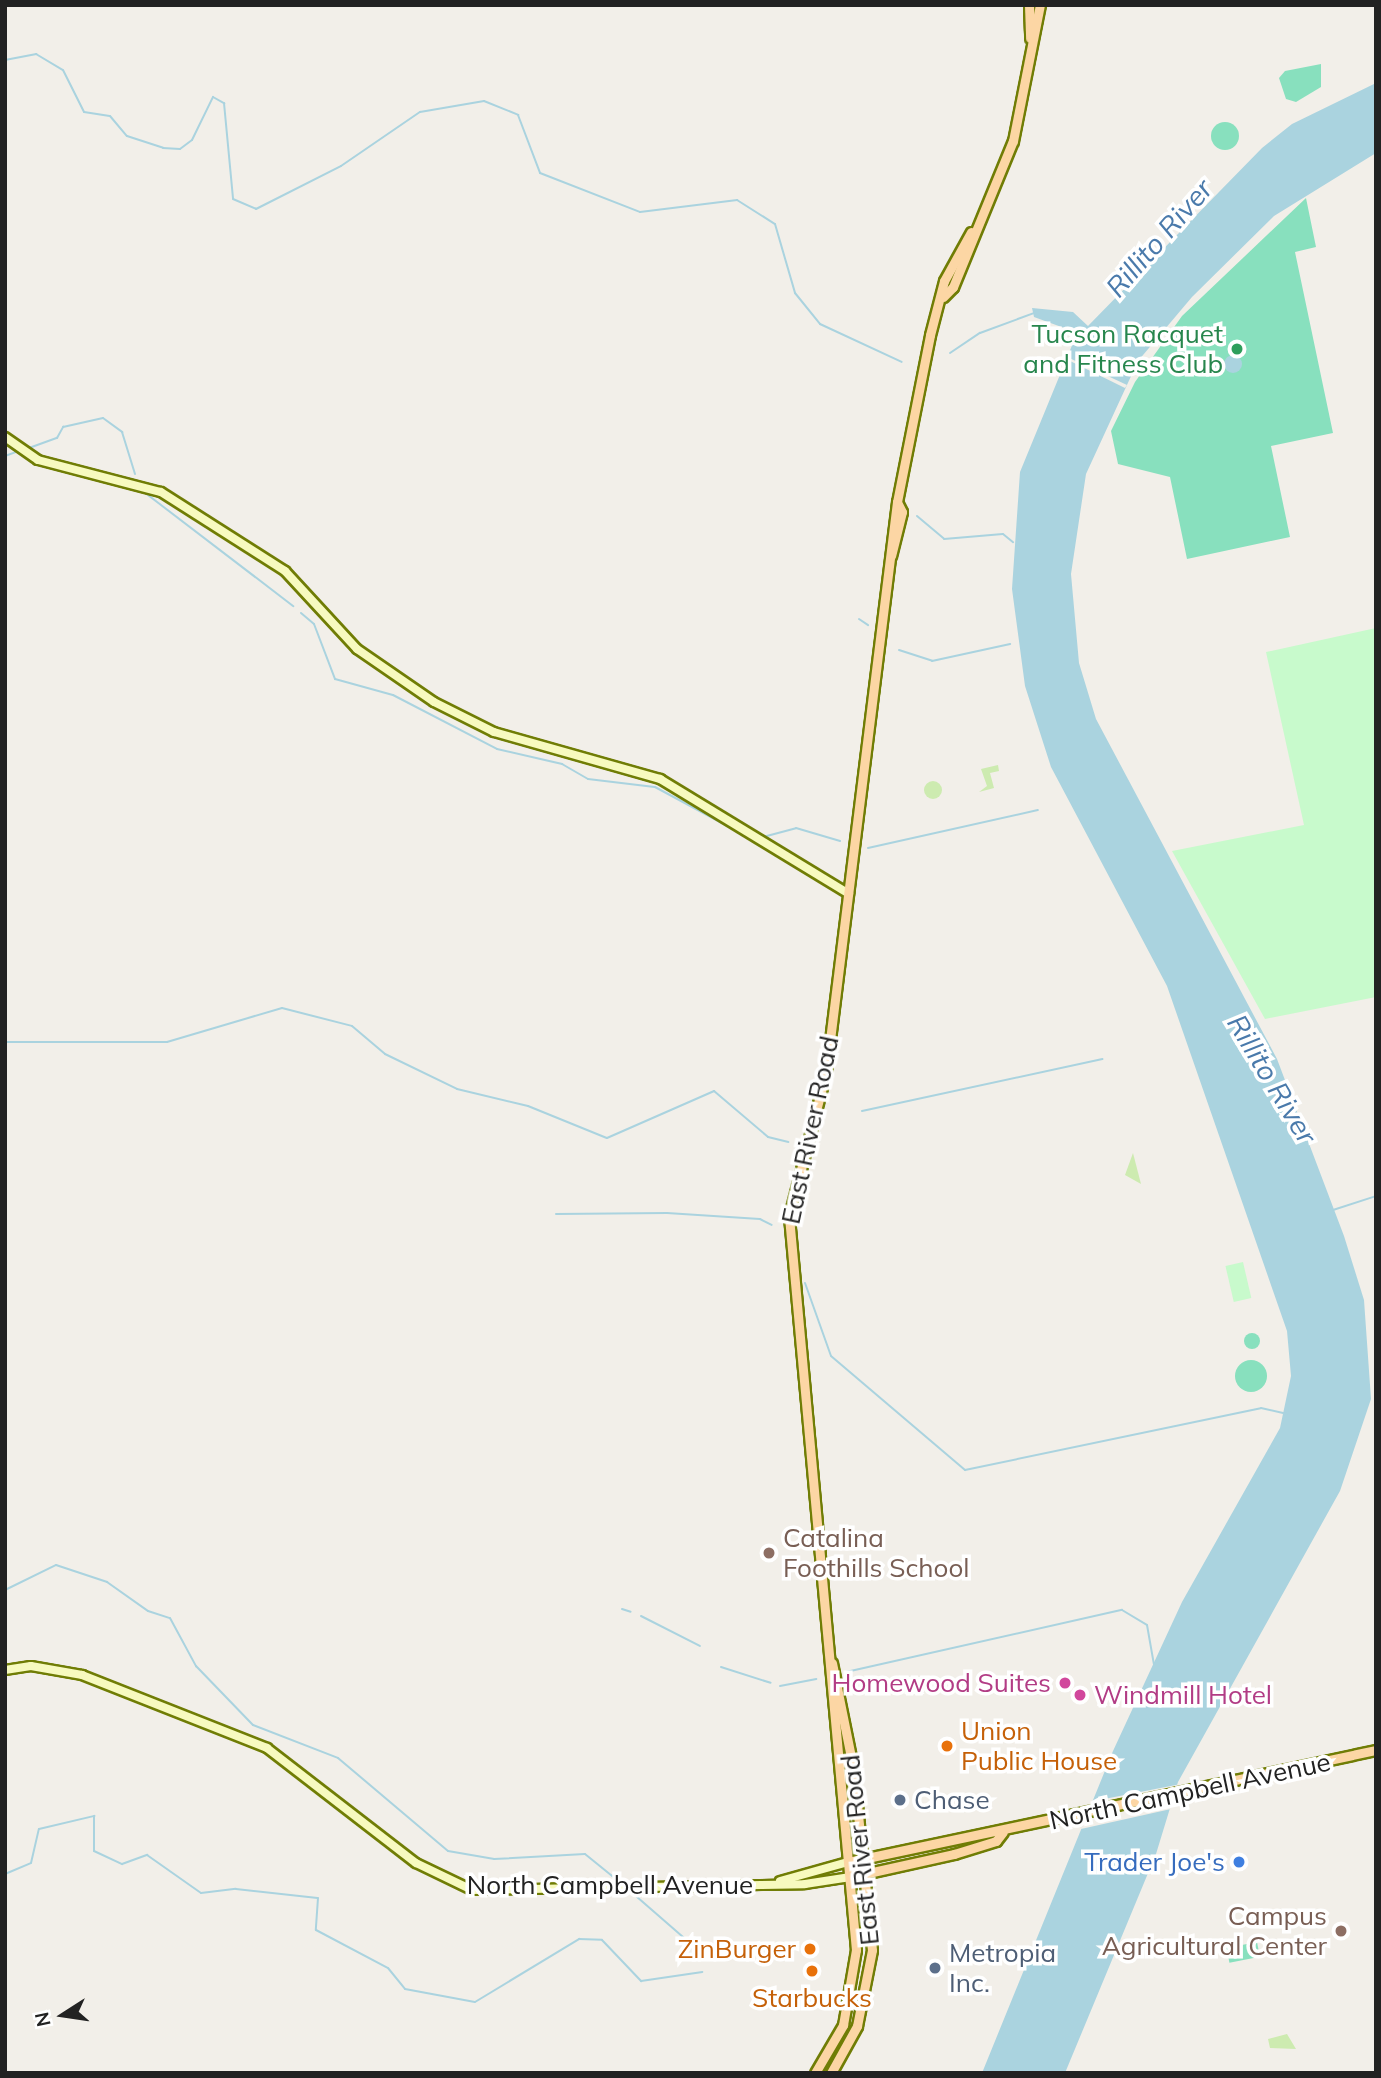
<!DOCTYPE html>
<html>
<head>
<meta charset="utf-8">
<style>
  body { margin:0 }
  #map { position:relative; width:1381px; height:2078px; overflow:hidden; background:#f2efe9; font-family:Mulish,sans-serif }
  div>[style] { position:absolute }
  .grass>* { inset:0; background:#cdebb0 }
  .round { border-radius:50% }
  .park>* { inset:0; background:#c8facc; transform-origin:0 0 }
  .pitch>* { inset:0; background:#88e0be; transform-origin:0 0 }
  .water>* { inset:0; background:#aad3df }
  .pier>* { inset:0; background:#f2efe9 }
  .stream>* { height:2px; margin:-1px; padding:0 1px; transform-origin:1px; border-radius:1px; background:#aad3df }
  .roads { filter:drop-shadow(2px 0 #707d05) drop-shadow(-2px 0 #707d05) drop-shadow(0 2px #707d05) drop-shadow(0 -2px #707d05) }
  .secondary>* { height:8px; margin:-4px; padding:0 4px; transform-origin:4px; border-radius:4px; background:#f7fabf }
  .primary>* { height:9px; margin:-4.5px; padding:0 4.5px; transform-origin:4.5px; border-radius:4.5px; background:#fcd6a4 }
  .dots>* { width:19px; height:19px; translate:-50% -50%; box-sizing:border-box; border:4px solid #fff; border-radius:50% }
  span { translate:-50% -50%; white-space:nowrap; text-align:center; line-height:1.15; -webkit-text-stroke:7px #fff; paint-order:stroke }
  .leisure-label { font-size:26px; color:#27864d }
  .right { translate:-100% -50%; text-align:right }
  .street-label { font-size:26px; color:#222 }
  .education-label { font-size:26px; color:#785e54 }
  .left { translate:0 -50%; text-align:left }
  .hotel-label { font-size:26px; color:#b23c85 }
  .food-label { font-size:26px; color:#c56008 }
  .service-label { font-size:26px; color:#4e5e75 }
  .shop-label { font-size:26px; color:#366cbe }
  .water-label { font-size:28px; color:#4a7aab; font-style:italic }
  .frame { position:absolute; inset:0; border:7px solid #222; pointer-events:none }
  .north { position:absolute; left:28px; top:1980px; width:70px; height:70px; -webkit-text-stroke:5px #fff; paint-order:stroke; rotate:258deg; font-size:19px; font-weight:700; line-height:28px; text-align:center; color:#222 }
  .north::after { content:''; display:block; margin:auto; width:24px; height:32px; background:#222; clip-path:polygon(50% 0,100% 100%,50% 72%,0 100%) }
</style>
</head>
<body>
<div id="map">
  <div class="grass">
    <div style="clip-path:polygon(998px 765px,999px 771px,990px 773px,994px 788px,979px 792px,987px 786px,981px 769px)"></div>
    <div class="round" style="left:924px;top:781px;width:18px;height:18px"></div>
    <div style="clip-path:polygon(1133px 1153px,1141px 1184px,1125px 1175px)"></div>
    <div style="clip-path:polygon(1287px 2034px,1296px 2049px,1270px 2048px,1268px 2039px)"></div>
  </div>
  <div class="park">
    <div style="clip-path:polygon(1376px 628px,1376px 997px,1265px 1019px,1172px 851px,1304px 825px,1266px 652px)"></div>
    <div style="left:1243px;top:1262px;width:37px;height:18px;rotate:77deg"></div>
  </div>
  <div class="pitch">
    <div style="clip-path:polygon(1321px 64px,1321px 87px,1296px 102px,1286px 99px,1279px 78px,1285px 71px)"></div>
    <div class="round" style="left:1211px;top:122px;width:28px;height:28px"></div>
    <div style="clip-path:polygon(1306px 198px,1316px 247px,1295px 252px,1333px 433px,1271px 446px,1290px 537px,1187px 559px,1170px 477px,1118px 464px,1111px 431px,1135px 382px,1182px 316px)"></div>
    <div class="round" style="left:1244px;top:1333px;width:16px;height:16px"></div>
    <div class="round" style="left:1235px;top:1360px;width:32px;height:32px"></div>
    <div style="left:1257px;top:1942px;width:15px;height:31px;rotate:79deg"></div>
  </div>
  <div class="water">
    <div style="clip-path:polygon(1376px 83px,1376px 153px,1274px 216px,1192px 297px,1138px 361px,1086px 474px,1071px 574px,1079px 663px,1096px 719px,1277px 1059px,1344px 1236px,1364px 1300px,1371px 1399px,1340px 1491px,1178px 1782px,1156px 1854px,1065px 2073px,982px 2073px,1113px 1751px,1182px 1602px,1280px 1428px,1291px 1376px,1287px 1331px,1167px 986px,1051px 767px,1025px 686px,1012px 589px,1020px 472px,1073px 343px,1067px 329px,1034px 317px,1032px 308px,1073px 312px,1088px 326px,1262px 148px,1292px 124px)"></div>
    <div class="round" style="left:1224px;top:355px;width:18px;height:18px"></div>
  </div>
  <div class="pier">
    <div style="clip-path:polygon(1067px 357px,1127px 385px,1125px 388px,1066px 359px)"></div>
    <div style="clip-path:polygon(1181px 1784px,1171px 1809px,1081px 1829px,1094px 1801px)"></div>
  </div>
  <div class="stream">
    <div style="left:5px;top:60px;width:32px;rotate:-11deg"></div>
    <div style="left:36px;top:54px;width:31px;rotate:31deg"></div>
    <div style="left:63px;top:70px;width:47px;rotate:63.4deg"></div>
    <div style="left:84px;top:112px;width:26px;rotate:9deg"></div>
    <div style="left:110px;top:116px;width:26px;rotate:50deg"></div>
    <div style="left:127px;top:136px;width:38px;rotate:18deg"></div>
    <div style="left:163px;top:148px;width:17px;rotate:3deg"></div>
    <div style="left:180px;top:149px;width:15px;rotate:-37deg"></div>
    <div style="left:192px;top:140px;width:48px;rotate:-64deg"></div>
    <div style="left:213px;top:97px;width:13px;rotate:29deg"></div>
    <div style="left:224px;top:103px;width:96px;rotate:84.6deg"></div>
    <div style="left:233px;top:199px;width:25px;rotate:23deg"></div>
    <div style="left:256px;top:209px;width:95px;rotate:-26.8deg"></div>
    <div style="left:341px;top:166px;width:96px;rotate:-34.4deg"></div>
    <div style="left:420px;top:112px;width:65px;rotate:-9.8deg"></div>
    <div style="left:484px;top:101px;width:37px;rotate:22deg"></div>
    <div style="left:518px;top:115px;width:62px;rotate:69.2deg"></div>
    <div style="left:540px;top:173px;width:107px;rotate:21.3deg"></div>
    <div style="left:640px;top:212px;width:98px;rotate:-7.1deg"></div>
    <div style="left:737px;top:200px;width:45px;rotate:32.3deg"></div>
    <div style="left:775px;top:224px;width:72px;rotate:73.8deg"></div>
    <div style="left:795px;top:293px;width:40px;rotate:51deg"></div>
    <div style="left:820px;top:324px;width:90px;rotate:24.9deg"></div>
    <div style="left:950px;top:353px;width:36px;rotate:-34deg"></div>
    <div style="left:980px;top:333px;width:58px;rotate:-20.3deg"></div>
    <div style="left:29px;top:448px;width:30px;rotate:-20deg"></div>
    <div style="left:57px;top:438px;width:13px;rotate:-61deg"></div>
    <div style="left:63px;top:427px;width:41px;rotate:-12.7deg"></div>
    <div style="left:103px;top:418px;width:24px;rotate:36deg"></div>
    <div style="left:122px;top:432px;width:44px;rotate:72.8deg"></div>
    <div style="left:5px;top:456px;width:12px;rotate:-20deg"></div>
    <div style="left:144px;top:492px;width:188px;rotate:37.4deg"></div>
    <div style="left:917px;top:516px;width:35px;rotate:40deg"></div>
    <div style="left:944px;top:539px;width:59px;rotate:-4.8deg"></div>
    <div style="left:1003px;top:534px;width:13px;rotate:39deg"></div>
    <div style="left:301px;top:613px;width:17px;rotate:40deg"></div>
    <div style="left:314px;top:624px;width:59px;rotate:69.1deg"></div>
    <div style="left:335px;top:679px;width:60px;rotate:15.4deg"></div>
    <div style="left:393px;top:695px;width:117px;rotate:27.4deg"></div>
    <div style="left:497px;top:749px;width:67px;rotate:13deg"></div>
    <div style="left:562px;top:764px;width:30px;rotate:30deg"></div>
    <div style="left:588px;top:779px;width:67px;rotate:6.8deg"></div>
    <div style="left:655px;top:787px;width:106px;rotate:28.3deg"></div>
    <div style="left:859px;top:619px;width:11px;rotate:34deg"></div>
    <div style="left:899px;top:650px;width:35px;rotate:18deg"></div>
    <div style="left:932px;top:661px;width:80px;rotate:-12.3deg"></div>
    <div style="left:763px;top:837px;width:34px;rotate:-15deg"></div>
    <div style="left:796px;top:828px;width:46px;rotate:16.5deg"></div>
    <div style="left:868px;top:848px;width:174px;rotate:-12.6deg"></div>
    <div style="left:5px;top:1042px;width:162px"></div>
    <div style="left:167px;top:1042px;width:120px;rotate:-16.5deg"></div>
    <div style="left:282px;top:1008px;width:72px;rotate:14.4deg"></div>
    <div style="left:352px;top:1026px;width:43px;rotate:40.3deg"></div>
    <div style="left:385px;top:1054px;width:80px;rotate:25.9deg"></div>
    <div style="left:457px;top:1089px;width:73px;rotate:13.5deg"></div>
    <div style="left:528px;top:1106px;width:85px;rotate:22.1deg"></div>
    <div style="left:607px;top:1138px;width:117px;rotate:-23.7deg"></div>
    <div style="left:714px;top:1091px;width:71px;rotate:40.4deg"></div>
    <div style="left:768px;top:1137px;width:21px;rotate:14deg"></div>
    <div style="left:862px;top:1111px;width:246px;rotate:-12.2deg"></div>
    <div style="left:1333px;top:1210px;width:45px;rotate:-18deg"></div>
    <div style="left:556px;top:1214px;width:111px;rotate:-0.5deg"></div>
    <div style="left:667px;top:1213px;width:93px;rotate:3.7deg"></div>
    <div style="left:760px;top:1219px;width:13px;rotate:27deg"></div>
    <div style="left:805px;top:1283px;width:77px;rotate:70.4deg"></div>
    <div style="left:831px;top:1356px;width:176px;rotate:40.4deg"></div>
    <div style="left:965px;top:1470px;width:302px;rotate:-11.8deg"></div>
    <div style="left:1261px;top:1408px;width:26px;rotate:13deg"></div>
    <div style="left:5px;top:1590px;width:57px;rotate:-26.1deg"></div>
    <div style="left:56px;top:1565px;width:54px;rotate:18.4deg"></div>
    <div style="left:107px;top:1582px;width:50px;rotate:35.3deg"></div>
    <div style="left:148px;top:1611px;width:23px;rotate:18deg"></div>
    <div style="left:170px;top:1618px;width:55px;rotate:61.6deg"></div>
    <div style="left:196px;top:1666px;width:82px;rotate:46deg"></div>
    <div style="left:253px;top:1725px;width:91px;rotate:21.2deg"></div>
    <div style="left:338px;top:1758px;width:144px;rotate:40.2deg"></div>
    <div style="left:448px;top:1851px;width:47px;rotate:9.9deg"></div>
    <div style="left:494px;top:1859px;width:91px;rotate:-3.1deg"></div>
    <div style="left:585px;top:1854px;width:48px;rotate:39deg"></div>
    <div style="left:622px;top:1609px;width:9px;rotate:18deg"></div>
    <div style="left:641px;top:1616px;width:66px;rotate:27deg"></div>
    <div style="left:721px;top:1667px;width:52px;rotate:17.7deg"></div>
    <div style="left:846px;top:1672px;width:283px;rotate:-12.7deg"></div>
    <div style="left:1122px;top:1610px;width:29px;rotate:31deg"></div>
    <div style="left:1147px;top:1625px;width:40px;rotate:80deg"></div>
    <div style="left:780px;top:1686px;width:37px;rotate:-11deg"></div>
    <div style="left:5px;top:1874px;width:28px;rotate:-23deg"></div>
    <div style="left:31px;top:1863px;width:35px;rotate:-77deg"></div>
    <div style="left:39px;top:1829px;width:57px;rotate:-13.3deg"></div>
    <div style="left:94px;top:1816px;width:35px;rotate:90deg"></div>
    <div style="left:94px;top:1851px;width:31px;rotate:25deg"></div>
    <div style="left:122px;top:1864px;width:27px;rotate:-20deg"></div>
    <div style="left:147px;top:1855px;width:66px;rotate:35.1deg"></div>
    <div style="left:201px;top:1893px;width:35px;rotate:-7deg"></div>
    <div style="left:236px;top:1889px;width:82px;rotate:6.3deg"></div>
    <div style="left:318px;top:1898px;width:32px;rotate:94deg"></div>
    <div style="left:316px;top:1930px;width:81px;rotate:27.8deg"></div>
    <div style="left:388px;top:1968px;width:27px;rotate:51deg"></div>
    <div style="left:405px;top:1989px;width:71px;rotate:10.5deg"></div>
    <div style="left:475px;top:2002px;width:122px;rotate:-31.2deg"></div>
    <div style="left:579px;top:1939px;width:23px;rotate:2deg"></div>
    <div style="left:602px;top:1940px;width:57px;rotate:46.4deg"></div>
    <div style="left:641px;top:1981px;width:62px;rotate:-8.4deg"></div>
    <div style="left:629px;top:1890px;width:91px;rotate:41deg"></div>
  </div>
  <div class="roads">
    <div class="secondary">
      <div style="left:5px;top:437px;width:40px;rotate:34.9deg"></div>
      <div style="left:38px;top:460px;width:127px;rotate:14.6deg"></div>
      <div style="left:161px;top:492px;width:147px;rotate:32.5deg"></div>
      <div style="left:285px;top:571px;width:106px;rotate:47.3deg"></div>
      <div style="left:357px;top:649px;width:93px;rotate:34.5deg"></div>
      <div style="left:434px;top:702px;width:67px;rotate:26.6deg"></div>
      <div style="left:494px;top:732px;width:173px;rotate:15.8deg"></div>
      <div style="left:660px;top:779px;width:221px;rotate:31.3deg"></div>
      <div style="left:5px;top:1670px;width:26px;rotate:-9deg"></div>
      <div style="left:31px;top:1666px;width:52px;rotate:10deg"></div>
      <div style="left:82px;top:1675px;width:199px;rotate:21.5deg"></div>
      <div style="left:267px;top:1748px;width:188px;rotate:37.7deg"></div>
      <div style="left:416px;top:1863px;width:62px;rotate:25.7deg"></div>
      <div style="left:472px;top:1890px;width:333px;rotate:-1deg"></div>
      <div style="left:805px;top:1884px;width:46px;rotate:-8.8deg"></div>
      <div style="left:780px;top:1881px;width:71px;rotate:-15.6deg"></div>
    </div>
    <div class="primary">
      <div style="left:1029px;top:5px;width:33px;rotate:88deg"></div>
      <div style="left:943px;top:297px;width:14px;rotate:-45deg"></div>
      <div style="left:953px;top:287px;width:158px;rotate:-67.7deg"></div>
      <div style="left:1013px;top:141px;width:139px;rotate:-78.8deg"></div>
      <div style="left:897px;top:502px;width:170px;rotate:-78.8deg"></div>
      <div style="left:930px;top:335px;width:56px;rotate:-75.5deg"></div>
      <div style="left:944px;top:281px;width:56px;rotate:-61.1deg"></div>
      <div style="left:848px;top:1862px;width:540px;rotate:-11.98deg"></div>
      <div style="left:850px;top:1877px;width:107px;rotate:-12.5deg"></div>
      <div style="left:954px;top:1854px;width:44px;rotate:-17.2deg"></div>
      <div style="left:996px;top:1841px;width:11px;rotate:-52deg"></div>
      <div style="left:815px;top:2073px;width:56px;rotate:-59.7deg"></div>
      <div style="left:843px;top:2025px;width:76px;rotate:-80.2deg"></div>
      <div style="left:856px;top:1950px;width:737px;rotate:-95.22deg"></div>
      <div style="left:789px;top:1216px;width:149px;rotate:-75.6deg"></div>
      <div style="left:826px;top:1072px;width:574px;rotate:-82.9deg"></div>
      <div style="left:897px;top:502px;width:11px;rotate:63deg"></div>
      <div style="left:902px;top:512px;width:45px;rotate:104deg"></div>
      <div style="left:831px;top:2073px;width:54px;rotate:-61deg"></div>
      <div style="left:857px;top:2026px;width:77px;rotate:-78.8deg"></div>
      <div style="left:872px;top:1950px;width:184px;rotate:-95.9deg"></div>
      <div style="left:853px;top:1767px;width:106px;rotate:-101.4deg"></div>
    </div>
  </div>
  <div class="dots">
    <div style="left:1237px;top:349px;background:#2e9e5b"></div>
    <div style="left:769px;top:1553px;background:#8d6e63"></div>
    <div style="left:1065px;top:1683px;background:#d1479c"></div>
    <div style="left:1080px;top:1695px;background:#d1479c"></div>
    <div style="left:947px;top:1746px;background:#e8710a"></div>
    <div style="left:900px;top:1800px;background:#5c6f8a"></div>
    <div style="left:1239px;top:1862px;background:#3f7fe0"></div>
    <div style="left:1341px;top:1931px;background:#8d6e63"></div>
    <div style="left:810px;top:1949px;background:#e8710a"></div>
    <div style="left:935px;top:1968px;background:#5c6f8a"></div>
    <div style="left:812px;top:1971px;background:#e8710a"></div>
  </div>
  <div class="leisure-label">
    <span class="right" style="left:1223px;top:349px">Tucson Racquet<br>and Fitness Club</span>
  </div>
  <div class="street-label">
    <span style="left:810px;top:1130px;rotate:-78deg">East River Road</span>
    <span style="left:1190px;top:1791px;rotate:-12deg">North Campbell Avenue</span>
    <span style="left:860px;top:1850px;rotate:-96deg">East River Road</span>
    <span style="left:610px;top:1885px">North Campbell Avenue</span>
  </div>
  <div class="education-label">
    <span class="left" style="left:783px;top:1553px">Catalina<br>Foothills School</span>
    <span class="right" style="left:1327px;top:1931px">Campus<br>Agricultural Center</span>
  </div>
  <div class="hotel-label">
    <span class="right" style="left:1051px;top:1683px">Homewood Suites</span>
    <span class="left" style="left:1094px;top:1695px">Windmill Hotel</span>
  </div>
  <div class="food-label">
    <span class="left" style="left:961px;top:1746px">Union<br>Public House</span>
    <span class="right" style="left:796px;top:1949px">ZinBurger</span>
    <span style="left:812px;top:1998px">Starbucks</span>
  </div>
  <div class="service-label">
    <span class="left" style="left:914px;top:1800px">Chase</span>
    <span class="left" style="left:949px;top:1968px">Metropia<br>Inc.</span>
  </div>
  <div class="shop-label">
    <span class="right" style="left:1225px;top:1862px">Trader Joe's</span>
  </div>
  <div class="water-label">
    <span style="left:1159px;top:238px;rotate:-49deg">Rillito River</span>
    <span style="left:1272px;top:1079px;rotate:59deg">Rillito River</span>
  </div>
  <div class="frame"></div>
  <div class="north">N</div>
</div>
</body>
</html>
